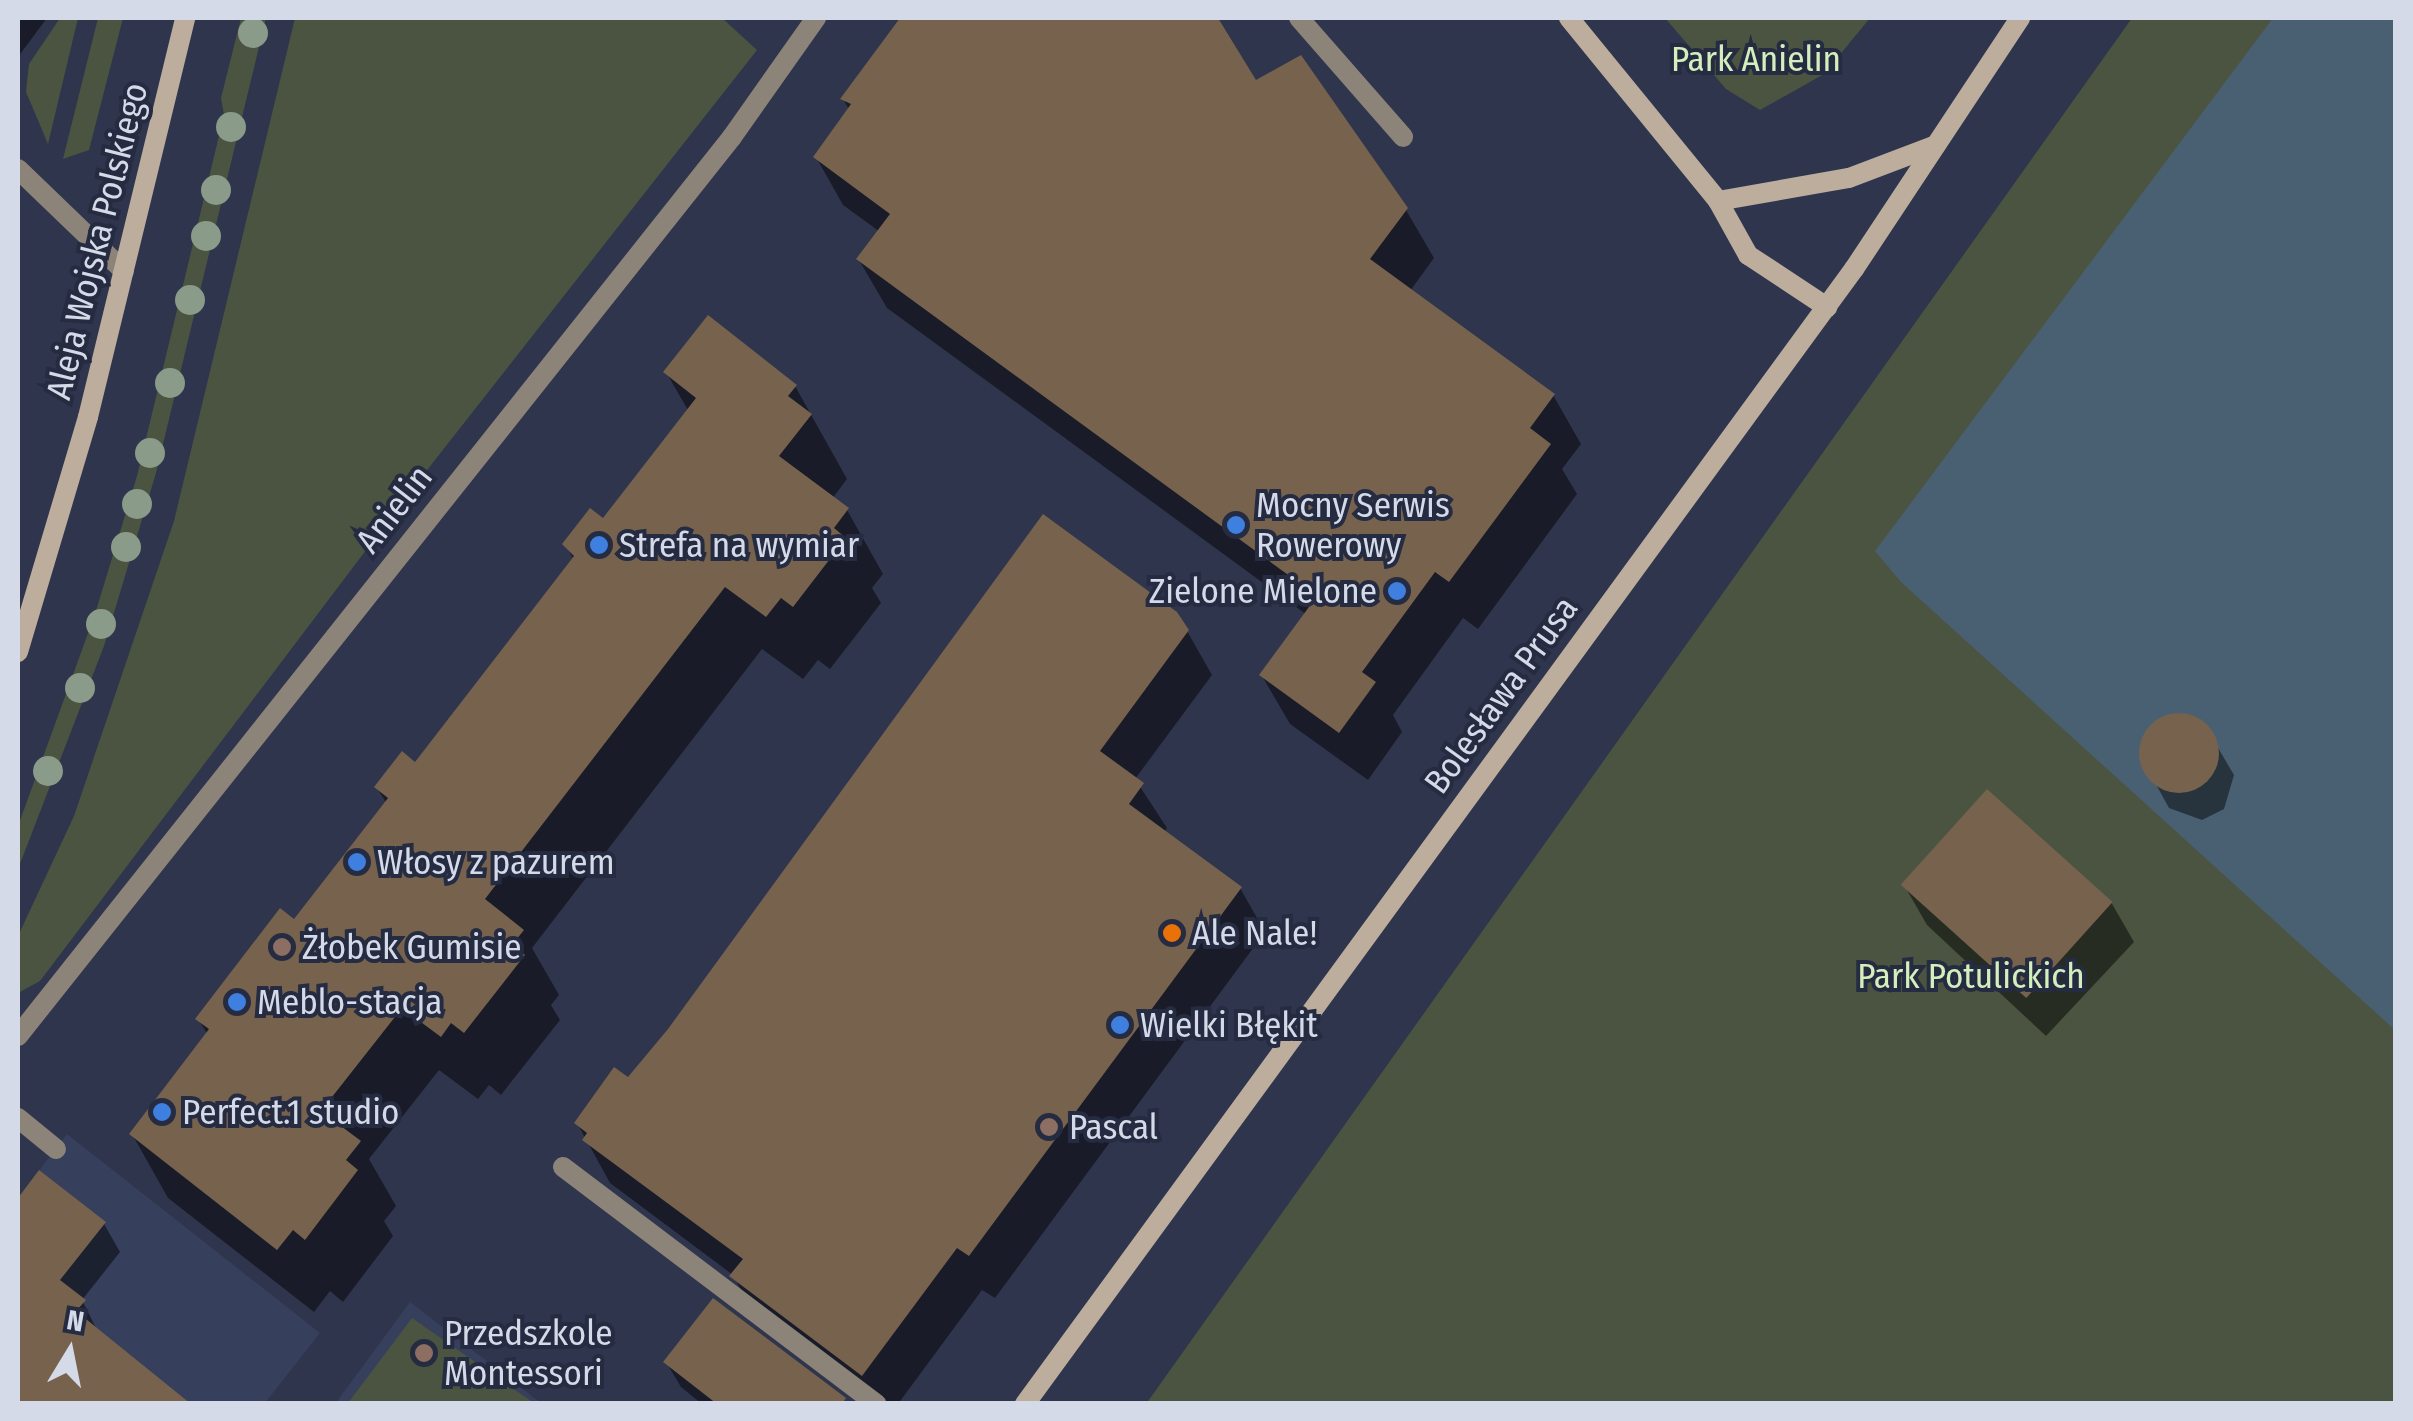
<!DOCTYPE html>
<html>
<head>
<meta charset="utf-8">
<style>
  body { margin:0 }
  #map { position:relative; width:2413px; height:1421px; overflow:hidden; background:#2f354c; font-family:"Fira Sans Condensed",sans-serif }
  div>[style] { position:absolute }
  .built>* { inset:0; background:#363f5b }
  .green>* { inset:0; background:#4a5440 }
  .water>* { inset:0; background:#496073 }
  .shadow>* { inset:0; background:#0007 }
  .building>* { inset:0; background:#76624d; transform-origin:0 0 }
  .round { border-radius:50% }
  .lane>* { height:20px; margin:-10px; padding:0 10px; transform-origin:10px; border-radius:10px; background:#8c8379 }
  .street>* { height:20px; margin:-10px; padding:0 10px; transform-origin:10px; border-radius:10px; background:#8c8379 }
  .secondary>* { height:20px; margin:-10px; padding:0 10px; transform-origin:10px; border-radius:10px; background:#bcad9d }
  .trees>* { width:30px; height:30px; margin:-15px; border-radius:50%; background:#8a9b8a }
  .dots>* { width:28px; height:28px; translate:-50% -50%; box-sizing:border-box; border:5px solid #252b41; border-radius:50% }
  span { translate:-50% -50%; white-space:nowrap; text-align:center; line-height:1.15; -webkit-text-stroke:8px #252b41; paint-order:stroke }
  .park-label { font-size:35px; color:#d4eebc }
  .street-label { font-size:35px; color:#d5dae8 }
  .poi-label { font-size:35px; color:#d5dae8 }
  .left { translate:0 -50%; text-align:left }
  .right { translate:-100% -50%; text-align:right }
  .frame { position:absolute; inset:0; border:20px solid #d5dae8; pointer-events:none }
  .north { position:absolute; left:20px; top:1301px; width:100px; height:100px; -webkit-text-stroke:8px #252b41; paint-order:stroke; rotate:10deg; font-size:28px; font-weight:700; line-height:40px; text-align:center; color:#d5dae8 }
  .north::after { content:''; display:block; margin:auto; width:35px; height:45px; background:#d5dae8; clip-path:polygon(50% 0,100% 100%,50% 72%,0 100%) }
</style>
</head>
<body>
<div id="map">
  <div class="built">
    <div style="clip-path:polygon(67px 1134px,320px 1333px,265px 1403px,18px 1403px,18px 1198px)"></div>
    <div style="clip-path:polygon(410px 1302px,541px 1403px,335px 1404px)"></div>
  </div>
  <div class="green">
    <div style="clip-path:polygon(60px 18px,78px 18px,48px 144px,26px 92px,29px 64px)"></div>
    <div style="clip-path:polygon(98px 18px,123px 18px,89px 150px,63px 159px)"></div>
    <div style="clip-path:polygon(241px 18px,266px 18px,156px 473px,104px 646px,18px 869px,18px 826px,95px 614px,137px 476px,224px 115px,221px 98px)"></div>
    <div style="clip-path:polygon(295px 18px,722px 18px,757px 50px,413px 488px,40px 981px,18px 993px,18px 936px,74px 816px,174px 521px)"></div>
    <div style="clip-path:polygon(1665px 18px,1870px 18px,1824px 74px,1760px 110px,1726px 89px)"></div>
    <div style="clip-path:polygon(2132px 18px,2395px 18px,2395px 1403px,1146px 1404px)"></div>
    <div style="clip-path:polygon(412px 1318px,534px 1403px,348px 1403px)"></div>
  </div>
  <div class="water">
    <div style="clip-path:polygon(2273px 18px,2395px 18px,2395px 1030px,1901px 582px,1875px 551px)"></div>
  </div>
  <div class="shadow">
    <div style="clip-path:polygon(18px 18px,47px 18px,18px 57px)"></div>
    <div style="clip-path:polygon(903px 18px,1213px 18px,1255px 83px,1406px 210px,1434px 258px,1410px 291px,1553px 395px,1581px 444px,1562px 469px,1577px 494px,1478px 629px,1463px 618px,1393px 715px,1402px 732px,1368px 780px,1290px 724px,1262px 676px,1307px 615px,887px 308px,859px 260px,880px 232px,843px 205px,816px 157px,850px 111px,843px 99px)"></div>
    <div style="clip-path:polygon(666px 372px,795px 386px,847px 479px,832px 499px,847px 510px,883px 574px,872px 588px,881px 603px,830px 669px,818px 660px,803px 679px,762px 649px,532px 948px,559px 995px,551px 1005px,560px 1020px,501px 1095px,489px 1085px,478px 1099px,439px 1070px,369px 1159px,396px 1206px,384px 1221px,393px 1236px,343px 1302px,330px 1291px,314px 1312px,168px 1198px,132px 1134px,208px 1035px,198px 1019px,294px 922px,387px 804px,377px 788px,416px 765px,574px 560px,565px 544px,604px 521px,689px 412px)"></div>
    <div style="clip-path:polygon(1187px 631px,1212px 675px,1135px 779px,1167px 828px,1164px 832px,1240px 888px,1265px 932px,995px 1298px,982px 1290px,898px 1404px,869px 1404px,757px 1319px,733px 1275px,610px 1183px,577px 1123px)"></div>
    <div style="clip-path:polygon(2180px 715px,2204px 724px,2234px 775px,2224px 809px,2202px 820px,2169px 808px,2141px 757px,2156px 723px)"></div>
    <div style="clip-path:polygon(1904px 885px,2111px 902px,2134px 942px,2046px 1036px,1927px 925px)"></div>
    <div style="clip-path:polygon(40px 1173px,104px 1224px,120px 1252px,82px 1300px,98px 1332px,187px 1404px,18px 1404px,18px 1202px)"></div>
    <div style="clip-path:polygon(666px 1362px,844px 1400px,846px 1404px,702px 1404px,681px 1387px)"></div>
  </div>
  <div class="building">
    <div style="clip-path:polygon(900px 18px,1218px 18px,1256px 80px,1301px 55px,1408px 208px,1370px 259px,1555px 394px,1530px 428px,1551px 444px,1449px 582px,1435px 572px,1362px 672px,1376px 682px,1339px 733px,1259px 675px,1317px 596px,856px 259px,890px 214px,813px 157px,851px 104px,840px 99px)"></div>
    <div style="clip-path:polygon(708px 315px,797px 385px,788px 396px,812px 414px,779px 456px,849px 508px,834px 528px,846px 538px,793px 607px,781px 598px,766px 617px,725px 587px,485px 899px,524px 930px,512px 945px,525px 955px,464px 1033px,451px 1023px,441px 1037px,402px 1008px,321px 1111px,361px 1141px,346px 1160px,358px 1170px,305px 1240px,293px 1230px,277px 1250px,129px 1134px,209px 1029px,195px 1019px,280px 908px,294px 919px,388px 798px,374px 787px,402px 751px,415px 762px,574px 556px,562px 544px,590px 508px,603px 518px,696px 398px,663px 372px)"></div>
    <div style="clip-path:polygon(1043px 514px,1177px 612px,1189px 630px,1100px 751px,1144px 783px,1129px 804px,1242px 887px,969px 1256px,957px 1248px,862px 1376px,729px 1276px,743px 1259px,582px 1140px,587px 1133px,574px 1123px,614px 1067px,628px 1077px,668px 1029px)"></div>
    <div class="round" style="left:2139px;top:713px;width:80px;height:80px"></div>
    <div style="left:1987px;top:789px;width:169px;height:129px;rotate:42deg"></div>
    <div style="clip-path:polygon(39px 1170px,106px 1222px,60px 1280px,86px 1300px,76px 1311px,191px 1404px,18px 1404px,18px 1198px)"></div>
    <div style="clip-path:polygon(713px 1298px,846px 1398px,842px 1404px,717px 1404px,663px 1362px)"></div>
  </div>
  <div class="lane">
    <div style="left:1299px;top:18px;width:158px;rotate:48.8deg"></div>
    <div style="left:18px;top:169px;width:147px;rotate:43.9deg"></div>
    <div style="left:18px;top:1118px;width:49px;rotate:39.2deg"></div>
    <div style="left:563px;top:1167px;width:393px;rotate:37.1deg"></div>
  </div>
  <div class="street">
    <div style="left:18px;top:1036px;width:1148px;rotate:-51.54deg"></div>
    <div style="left:732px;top:137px;width:146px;rotate:-54.8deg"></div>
  </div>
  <div class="secondary">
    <div style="left:1569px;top:18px;width:236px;rotate:50.8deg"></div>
    <div style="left:1718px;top:201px;width:62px;rotate:60.9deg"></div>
    <div style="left:1748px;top:255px;width:95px;rotate:33.4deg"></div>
    <div style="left:1718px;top:201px;width:133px;rotate:-10deg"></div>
    <div style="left:1849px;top:178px;width:93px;rotate:-20.8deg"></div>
    <div style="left:18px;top:652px;width:245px;rotate:-73.4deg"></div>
    <div style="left:88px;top:417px;width:411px;rotate:-76.3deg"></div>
    <div style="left:1025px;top:1404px;width:1406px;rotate:-53.86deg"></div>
    <div style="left:1854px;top:269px;width:301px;rotate:-56.5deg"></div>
  </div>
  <div class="trees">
    <div style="left:253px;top:33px"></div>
    <div style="left:231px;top:127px"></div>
    <div style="left:216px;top:190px"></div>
    <div style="left:206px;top:236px"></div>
    <div style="left:190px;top:300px"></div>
    <div style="left:170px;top:383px"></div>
    <div style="left:150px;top:453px"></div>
    <div style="left:137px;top:504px"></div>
    <div style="left:126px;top:547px"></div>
    <div style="left:101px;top:624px"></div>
    <div style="left:80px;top:688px"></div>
    <div style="left:48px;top:771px"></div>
  </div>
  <div class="dots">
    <div style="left:1236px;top:525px;background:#3f7fe0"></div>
    <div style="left:599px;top:545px;background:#3f7fe0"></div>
    <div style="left:1397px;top:591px;background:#3f7fe0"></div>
    <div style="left:357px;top:862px;background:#3f7fe0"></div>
    <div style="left:1172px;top:933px;background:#e8710a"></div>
    <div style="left:282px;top:947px;background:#8d6e63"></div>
    <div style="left:237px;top:1002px;background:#3f7fe0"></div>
    <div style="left:1120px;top:1025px;background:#3f7fe0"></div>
    <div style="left:162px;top:1112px;background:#3f7fe0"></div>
    <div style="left:1049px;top:1127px;background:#8d6e63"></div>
    <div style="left:424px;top:1353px;background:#8d6e63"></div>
  </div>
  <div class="park-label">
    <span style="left:1756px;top:59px">Park Anielin</span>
    <span style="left:1971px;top:976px">Park Potulickich</span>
  </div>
  <div class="street-label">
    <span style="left:97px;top:241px;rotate:-76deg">Aleja Wojska Polskiego</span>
    <span style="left:394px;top:509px;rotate:-52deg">Anielin</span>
    <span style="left:1501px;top:695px;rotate:-54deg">Bolesława Prusa</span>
  </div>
  <div class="poi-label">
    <span class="left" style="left:1256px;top:525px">Mocny Serwis<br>Rowerowy</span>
    <span class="left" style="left:619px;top:545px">Strefa na wymiar</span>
    <span class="right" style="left:1377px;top:591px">Zielone Mielone</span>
    <span class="left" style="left:377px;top:862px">Włosy z pazurem</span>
    <span class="left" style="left:1192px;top:933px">Ale Nale!</span>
    <span class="left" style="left:302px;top:947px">Żłobek Gumisie</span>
    <span class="left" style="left:257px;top:1002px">Meblo-stacja</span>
    <span class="left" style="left:1140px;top:1025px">Wielki Błękit</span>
    <span class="left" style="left:182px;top:1112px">Perfect.1 studio</span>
    <span class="left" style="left:1069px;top:1127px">Pascal</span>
    <span class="left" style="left:444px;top:1353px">Przedszkole<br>Montessori</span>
  </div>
  <div class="frame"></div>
  <div class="north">N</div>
</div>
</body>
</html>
